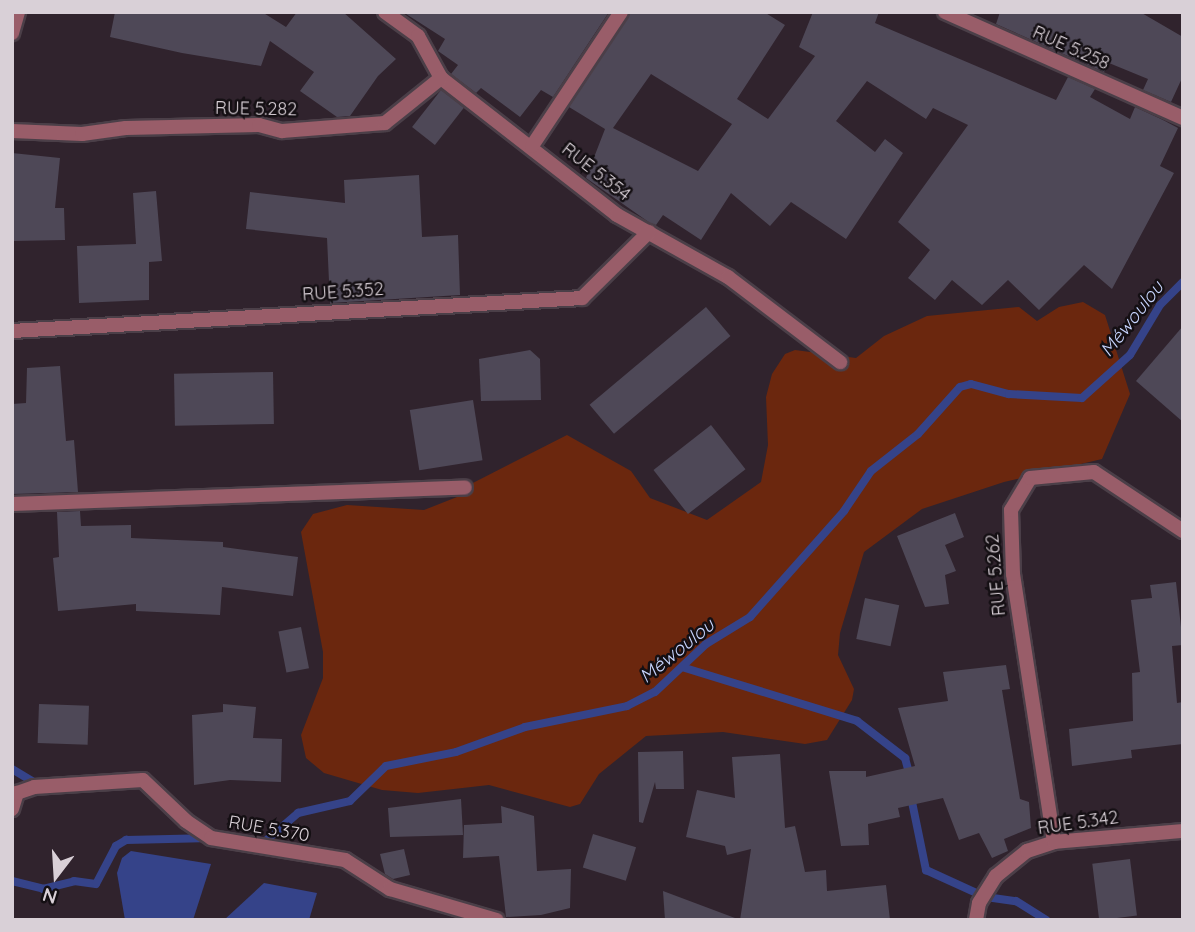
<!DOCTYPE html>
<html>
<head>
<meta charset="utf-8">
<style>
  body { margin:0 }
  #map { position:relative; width:1195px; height:932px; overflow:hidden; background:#30232d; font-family:Quicksand,sans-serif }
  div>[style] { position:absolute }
  .green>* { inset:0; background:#6b270e }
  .water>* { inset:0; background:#354389 }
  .stream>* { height:8px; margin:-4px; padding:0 4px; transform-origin:4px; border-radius:4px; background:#354389 }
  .building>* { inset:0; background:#4e4857; transform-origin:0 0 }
  .roads { filter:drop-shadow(2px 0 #4b3f48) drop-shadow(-2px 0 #4b3f48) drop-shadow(0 2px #4b3f48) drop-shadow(0 -2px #4b3f48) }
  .minor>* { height:14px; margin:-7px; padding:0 7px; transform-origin:7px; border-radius:7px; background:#995d69 }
  .tertiary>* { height:14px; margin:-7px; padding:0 7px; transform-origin:7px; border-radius:7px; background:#995d69 }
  span { translate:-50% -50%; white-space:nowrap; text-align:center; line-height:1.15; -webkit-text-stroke:5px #140f13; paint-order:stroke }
  .street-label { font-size:18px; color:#d9d0d7 }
  .water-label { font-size:19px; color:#c7d4fd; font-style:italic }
  .frame { position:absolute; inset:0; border:14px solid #d9d0d7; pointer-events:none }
  .north { position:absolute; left:21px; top:841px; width:70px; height:70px; -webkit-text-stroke:5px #140f13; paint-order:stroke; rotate:197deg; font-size:19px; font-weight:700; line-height:28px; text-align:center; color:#d9d0d7 }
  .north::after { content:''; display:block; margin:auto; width:24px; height:32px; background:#d9d0d7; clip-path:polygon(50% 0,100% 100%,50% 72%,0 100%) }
</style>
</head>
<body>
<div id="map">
  <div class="green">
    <div style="clip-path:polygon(1083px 302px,1105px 315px,1130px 394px,1102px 459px,1004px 482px,922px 509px,864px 552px,840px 633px,838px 655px,854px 689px,852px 700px,827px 740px,805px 744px,723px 732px,646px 736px,599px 774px,580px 804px,570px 807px,489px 785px,418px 793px,382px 790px,324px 773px,306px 758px,301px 735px,323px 678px,323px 652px,301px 532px,313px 514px,347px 505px,424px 510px,457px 497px,465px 487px,567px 435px,631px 471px,650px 498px,707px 520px,761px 482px,768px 445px,766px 397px,772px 374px,785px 354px,795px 350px,856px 358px,884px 336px,927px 316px,1019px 307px,1037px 321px,1059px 307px)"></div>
  </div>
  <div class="water">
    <div style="clip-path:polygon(131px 851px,211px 864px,193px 920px,125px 920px,117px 873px,122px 858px)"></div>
    <div style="clip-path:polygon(264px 883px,317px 893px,309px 920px,224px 920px)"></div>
  </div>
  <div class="stream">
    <div style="left:685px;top:668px;width:180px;rotate:17.1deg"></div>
    <div style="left:857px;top:721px;width:61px;rotate:37.6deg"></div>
    <div style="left:905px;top:758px;width:20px;rotate:75deg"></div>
    <div style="left:12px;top:769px;width:33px;rotate:31deg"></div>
    <div style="left:911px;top:797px;width:75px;rotate:78.4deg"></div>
    <div style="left:926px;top:870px;width:63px;rotate:24.5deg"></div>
    <div style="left:262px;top:844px;width:48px;rotate:-40.7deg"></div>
    <div style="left:298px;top:813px;width:53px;rotate:-13deg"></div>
    <div style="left:350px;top:801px;width:50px;rotate:-44.2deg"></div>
    <div style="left:386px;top:766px;width:71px;rotate:-11.3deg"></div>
    <div style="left:456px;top:752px;width:73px;rotate:-19.9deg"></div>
    <div style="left:525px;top:727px;width:104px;rotate:-11.6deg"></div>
    <div style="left:627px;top:706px;width:31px;rotate:-27deg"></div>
    <div style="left:655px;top:692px;width:70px;rotate:-43.3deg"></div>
    <div style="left:706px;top:644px;width:52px;rotate:-31.5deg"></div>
    <div style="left:750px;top:617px;width:142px;rotate:-48.4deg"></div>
    <div style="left:844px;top:511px;width:48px;rotate:-56deg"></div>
    <div style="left:871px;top:471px;width:60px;rotate:-38.2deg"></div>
    <div style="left:918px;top:434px;width:63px;rotate:-48.2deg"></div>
    <div style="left:960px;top:387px;width:11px;rotate:-15deg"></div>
    <div style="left:971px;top:384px;width:39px;rotate:15deg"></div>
    <div style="left:1009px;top:394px;width:73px;rotate:3.1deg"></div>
    <div style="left:1082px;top:398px;width:64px;rotate:-41.9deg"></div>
    <div style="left:1130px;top:355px;width:58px;rotate:-59deg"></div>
    <div style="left:1160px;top:305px;width:33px;rotate:-45deg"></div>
    <div style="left:12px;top:881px;width:32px;rotate:14deg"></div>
    <div style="left:43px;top:889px;width:32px;rotate:-14deg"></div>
    <div style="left:74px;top:881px;width:22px;rotate:8deg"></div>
    <div style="left:96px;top:884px;width:43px;rotate:-62.2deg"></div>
    <div style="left:116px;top:846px;width:12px;rotate:-31deg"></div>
    <div style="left:126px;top:840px;width:86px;rotate:-1.3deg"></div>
    <div style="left:986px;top:897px;width:30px;rotate:8deg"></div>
    <div style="left:1016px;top:901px;width:36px;rotate:32deg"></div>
  </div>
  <div class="building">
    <div style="clip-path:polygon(115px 12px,262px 12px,286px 27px,297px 12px,343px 12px,396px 59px,378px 76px,350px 116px,337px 117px,300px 91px,314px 72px,270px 41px,261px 66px,182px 53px,110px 37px)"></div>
    <div style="clip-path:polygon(403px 12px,609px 12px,553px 97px,541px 90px,520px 117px,481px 88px,476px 93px,451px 74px,458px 65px,438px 51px,445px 39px)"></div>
    <div style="clip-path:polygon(evenodd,631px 12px,764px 12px,785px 25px,737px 99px,768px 119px,815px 56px,799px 47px,813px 12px,879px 12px,875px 23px,1056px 100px,1068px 77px,1095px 89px,1090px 97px,1130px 119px,1135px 107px,1163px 120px,1178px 128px,1160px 166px,1174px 173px,1112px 289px,1084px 265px,1039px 310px,1008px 280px,982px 305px,952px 280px,935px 300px,908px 278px,930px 250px,898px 222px,968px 125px,933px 108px,926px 119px,867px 81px,836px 121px,875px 152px,885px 139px,903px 153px,846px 239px,791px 202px,770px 226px,731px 193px,701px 240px,663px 215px,656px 225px,650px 223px,586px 178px,605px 129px,569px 107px,631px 12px,651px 74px,732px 124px,698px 171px,613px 128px,651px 74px)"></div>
    <div style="clip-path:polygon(1000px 12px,1140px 12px,1183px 37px,1183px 76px,1171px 102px,1143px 90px,1148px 79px,1109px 63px,1104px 72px,996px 24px)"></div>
    <div style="left:441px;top:90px;width:29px;height:47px;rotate:38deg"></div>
    <div style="clip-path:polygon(12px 153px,60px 158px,55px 208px,64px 208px,65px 240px,12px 241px)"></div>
    <div style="clip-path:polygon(419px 175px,422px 237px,458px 235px,460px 295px,330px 303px,327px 238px,246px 229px,250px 192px,345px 203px,344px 180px)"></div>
    <div style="clip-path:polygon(156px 191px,162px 261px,149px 262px,149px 300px,79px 303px,77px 246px,136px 244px,133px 193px)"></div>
    <div style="left:706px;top:307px;width:38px;height:152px;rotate:50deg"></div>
    <div style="clip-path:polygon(1183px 326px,1183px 422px,1136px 381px)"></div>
    <div style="clip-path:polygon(530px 350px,540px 359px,541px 400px,481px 401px,479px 359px)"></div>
    <div style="clip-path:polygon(60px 366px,66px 441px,74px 440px,78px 492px,12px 494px,12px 404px,26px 403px,27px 368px)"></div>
    <div style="left:273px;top:372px;width:52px;height:99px;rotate:89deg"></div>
    <div style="left:473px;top:400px;width:61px;height:64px;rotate:81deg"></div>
    <div style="left:711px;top:425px;width:56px;height:73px;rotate:52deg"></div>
    <div style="clip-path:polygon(80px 511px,81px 526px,131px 525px,131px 538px,223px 542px,223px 547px,298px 557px,293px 596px,222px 587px,220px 615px,136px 611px,136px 604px,58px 611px,53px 558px,59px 557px,57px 512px)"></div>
    <div style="clip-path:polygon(955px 513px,964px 537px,945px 545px,956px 571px,945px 575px,949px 604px,925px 607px,897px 536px)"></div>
    <div style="clip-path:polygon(1176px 582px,1183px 645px,1172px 646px,1177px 703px,1183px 702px,1183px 744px,1131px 750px,1132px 758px,1072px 766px,1069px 729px,1133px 721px,1132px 673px,1140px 672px,1131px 600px,1152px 598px,1150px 585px)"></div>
    <div style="left:865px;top:598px;width:35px;height:42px;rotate:12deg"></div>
    <div style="left:301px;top:627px;width:42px;height:23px;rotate:79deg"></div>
    <div style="clip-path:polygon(1006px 665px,1010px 689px,1002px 690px,1020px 799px,1029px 802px,1031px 828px,1004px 839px,1008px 851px,992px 858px,979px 833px,959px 840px,943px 798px,898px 808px,900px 817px,868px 824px,869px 845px,841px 846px,829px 771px,866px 771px,866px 777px,915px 766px,898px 708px,948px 701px,943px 672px)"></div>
    <div style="left:39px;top:704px;width:50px;height:39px;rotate:2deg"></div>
    <div style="clip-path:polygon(223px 704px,256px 707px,253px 738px,282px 739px,281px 782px,230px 780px,194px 785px,192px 715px,223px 712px)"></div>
    <div style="clip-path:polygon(683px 751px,684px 789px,656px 789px,655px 782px,643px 823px,639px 822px,638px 752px)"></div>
    <div style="clip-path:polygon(780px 754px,785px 828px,795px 826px,805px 872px,826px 870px,827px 891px,886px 885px,890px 920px,740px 920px,751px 849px,727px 855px,725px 846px,686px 837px,697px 790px,735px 798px,732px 757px)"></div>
    <div style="clip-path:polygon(461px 799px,463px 835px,390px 837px,388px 808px)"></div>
    <div style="clip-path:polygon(501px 806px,534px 816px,537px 871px,571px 869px,570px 908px,541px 915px,506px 917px,499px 856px,463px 858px,464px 825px,502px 823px)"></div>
    <div style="left:593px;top:834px;width:45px;height:35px;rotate:17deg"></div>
    <div style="clip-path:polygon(404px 849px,410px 875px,393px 879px,385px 874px,380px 854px)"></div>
    <div style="left:1130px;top:859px;width:57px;height:38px;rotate:83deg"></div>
    <div style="clip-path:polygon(663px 891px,735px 918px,735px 920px,665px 920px)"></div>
  </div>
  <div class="roads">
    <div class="minor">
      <div style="left:385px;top:12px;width:41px;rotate:36deg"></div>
      <div style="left:418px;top:36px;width:48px;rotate:61.3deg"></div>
      <div style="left:441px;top:78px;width:223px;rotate:37.9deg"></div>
      <div style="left:617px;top:215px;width:127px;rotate:29.2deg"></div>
      <div style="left:728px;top:277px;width:141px;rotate:37.2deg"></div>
      <div style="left:945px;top:12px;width:261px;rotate:24deg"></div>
      <div style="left:12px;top:131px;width:70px;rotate:2.5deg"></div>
      <div style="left:82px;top:134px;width:44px;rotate:-7.8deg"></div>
      <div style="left:126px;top:128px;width:133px;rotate:-1.3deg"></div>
      <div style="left:259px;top:125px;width:24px;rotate:15deg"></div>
      <div style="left:282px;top:131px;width:103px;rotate:-4.4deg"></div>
      <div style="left:385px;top:123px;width:72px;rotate:-38.8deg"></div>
      <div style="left:532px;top:146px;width:161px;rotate:-56.4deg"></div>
      <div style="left:12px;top:331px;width:571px;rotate:-3.31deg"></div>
      <div style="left:582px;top:298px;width:94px;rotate:-44.6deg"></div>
      <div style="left:12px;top:504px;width:453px;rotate:-2.1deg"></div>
      <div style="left:12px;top:809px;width:17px;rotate:-73deg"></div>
      <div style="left:17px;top:793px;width:18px;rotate:-19deg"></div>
      <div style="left:34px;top:787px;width:109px;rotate:-3.7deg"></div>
      <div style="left:143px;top:780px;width:59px;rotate:43.6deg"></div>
      <div style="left:186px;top:821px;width:30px;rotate:34deg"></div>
      <div style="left:211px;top:838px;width:136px;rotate:9.3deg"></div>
      <div style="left:345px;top:860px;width:54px;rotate:32.8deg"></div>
      <div style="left:390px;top:889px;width:111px;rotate:16.2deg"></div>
      <div style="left:1054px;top:842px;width:271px;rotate:-98.7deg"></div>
      <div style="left:1013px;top:574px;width:64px;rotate:-91.8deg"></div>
      <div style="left:1011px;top:510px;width:37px;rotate:-59deg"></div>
      <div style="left:1030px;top:478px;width:64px;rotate:-5.4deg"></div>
      <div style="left:1094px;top:472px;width:107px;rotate:33.5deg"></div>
      <div style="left:976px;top:920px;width:17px;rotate:-80deg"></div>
      <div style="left:979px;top:903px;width:32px;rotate:-58deg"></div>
      <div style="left:996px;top:876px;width:40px;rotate:-39deg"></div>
      <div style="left:1027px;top:851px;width:28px;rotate:-18deg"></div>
      <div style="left:1054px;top:842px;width:129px;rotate:-4.9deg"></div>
    </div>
    <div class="tertiary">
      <div style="left:12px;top:33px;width:22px;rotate:-74deg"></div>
    </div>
  </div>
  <div class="street-label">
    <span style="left:1071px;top:48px;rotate:24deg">RUE 5.258</span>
    <span style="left:256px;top:109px;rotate:1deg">RUE 5.282</span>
    <span style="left:596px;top:172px;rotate:38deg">RUE 5.354</span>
    <span style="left:343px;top:292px;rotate:-4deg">RUE 5.352</span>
    <span style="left:996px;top:575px;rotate:-95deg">RUE 5.262</span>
    <span style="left:1078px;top:823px;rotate:-8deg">RUE 5.342</span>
    <span style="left:269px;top:829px;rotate:10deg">RUE 5.370</span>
  </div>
  <div class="water-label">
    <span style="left:1132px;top:319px;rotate:-52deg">Méwoulou</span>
    <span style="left:677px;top:651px;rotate:-39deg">Méwoulou</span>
  </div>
  <div class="frame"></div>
  <div class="north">N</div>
</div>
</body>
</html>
